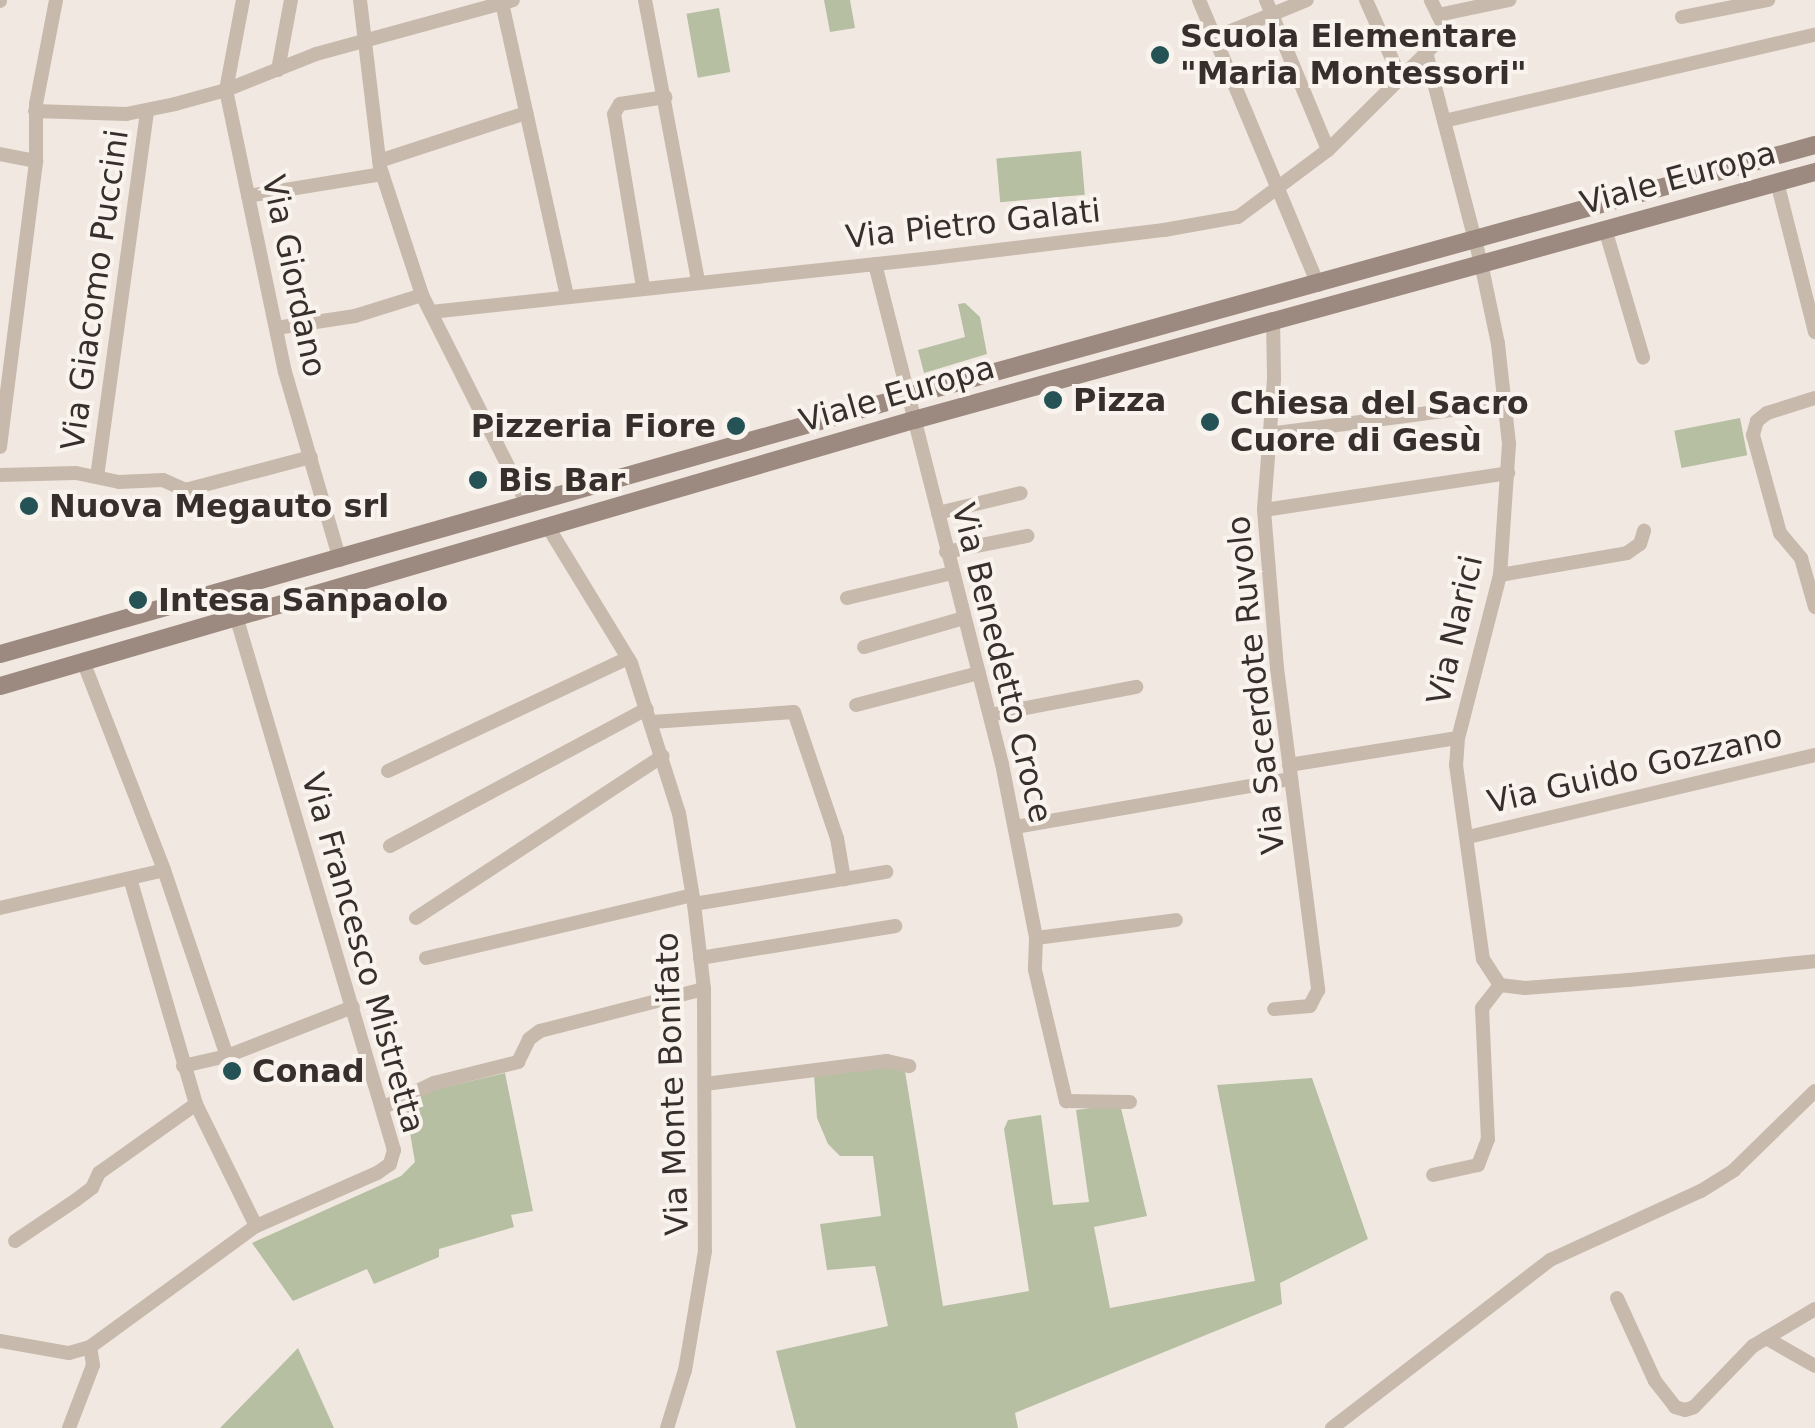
<!DOCTYPE html>
<html>
<head>
<meta charset="utf-8">
<style>
  body { margin:0 }
  #map { position:relative; width:1815px; height:1428px; overflow:hidden; background:#f1e9e1; font-family:"DejaVu Sans",sans-serif }
  div>[style] { position:absolute }
  .green>* { inset:0; background:#b6bfa2; transform-origin:0 0 }
  .street>* { height:14px; margin:-7px; padding:0 7px; transform-origin:7px; border-radius:7px; background:#c8b9ad }
  .secondary>* { height:18px; margin:-9px; padding:0 9px; transform-origin:9px; border-radius:9px; background:#9c897f }
  .dots>* { width:28px; height:28px; translate:-50% -50%; box-sizing:border-box; border:5px solid #f9f3ed; border-radius:50% }
  span { translate:-50% -50%; white-space:nowrap; text-align:center; line-height:1.15; -webkit-text-stroke:8px #f9f3ed; paint-order:stroke }
  .poi-label { font-size:32px; color:#372f2b; font-weight:700 }
  .left { translate:0 -50%; text-align:left }
  .right { translate:-100% -50%; text-align:right }
  .street-label { font-size:32px; color:#372f2b }
</style>
</head>
<body>
<div id="map">
  <div class="green">
    <div style="clip-path:polygon(824px 0,850px 0,855px 28px,830px 32px)"></div>
    <div style="left:719px;top:8px;width:65px;height:33px;rotate:80deg"></div>
    <div style="left:1081px;top:151px;width:44px;height:85px;rotate:85deg"></div>
    <div style="clip-path:polygon(965px 303px,980px 317px,987px 354px,924px 373px,918px 350px,965px 337px,958px 304px)"></div>
    <div style="left:1740px;top:418px;width:38px;height:67px;rotate:79deg"></div>
    <div style="clip-path:polygon(885px 1063px,905px 1071px,943px 1306px,1029px 1291px,1004px 1129px,1008px 1120px,1041px 1115px,1053px 1205px,1089px 1202px,1076px 1110px,1120px 1104px,1147px 1216px,1094px 1227px,1110px 1308px,1255px 1281px,1217px 1085px,1312px 1078px,1368px 1239px,1280px 1283px,1282px 1304px,1015px 1413px,1018px 1428px,796px 1428px,776px 1351px,888px 1326px,875px 1266px,827px 1270px,820px 1224px,881px 1216px,873px 1156px,840px 1156px,828px 1144px,817px 1118px,814px 1075px)"></div>
    <div style="clip-path:polygon(505px 1073px,533px 1211px,511px 1215px,514px 1227px,439px 1249px,439px 1257px,374px 1284px,367px 1269px,293px 1301px,252px 1243px,401px 1176px,415px 1162px,405px 1104px,428px 1091px)"></div>
    <div style="clip-path:polygon(298px 1348px,334px 1428px,220px 1428px)"></div>
  </div>
  <div class="street">
    <div style="left:243px;top:0;width:92px;rotate:100.7deg"></div>
    <div style="left:226px;top:90px;width:288px;rotate:78.2deg"></div>
    <div style="left:285px;top:372px;width:196px;rotate:73.7deg"></div>
    <div style="left:360px;top:0;width:168px;rotate:83.2deg"></div>
    <div style="left:380px;top:167px;width:135px;rotate:71.8deg"></div>
    <div style="left:422px;top:295px;width:234px;rotate:63.3deg"></div>
    <div style="left:645px;top:0;width:286px;rotate:79.3deg"></div>
    <div style="left:1199px;top:0;width:309px;rotate:67.3deg"></div>
    <div style="left:1266px;top:0;width:162px;rotate:67.5deg"></div>
    <div style="left:1366px;top:0;width:84px;rotate:66.2deg"></div>
    <div style="left:0;top:1px;width:1px;rotate:-90deg"></div>
    <div style="left:502px;top:3px;width:300px;rotate:77.5deg"></div>
    <div style="left:1438px;top:15px;width:73px;rotate:-11.9deg"></div>
    <div style="left:1682px;top:17px;width:88px;rotate:-11.2deg"></div>
    <div style="left:1216px;top:37px;width:98px;rotate:-22.1deg"></div>
    <div style="left:1426px;top:52px;width:218px;rotate:75.4deg"></div>
    <div style="left:1481px;top:263px;width:83px;rotate:78.1deg"></div>
    <div style="left:1498px;top:344px;width:101px;rotate:83.7deg"></div>
    <div style="left:1509px;top:444px;width:131px;rotate:93.9deg"></div>
    <div style="left:1500px;top:575px;width:168px;rotate:104.4deg"></div>
    <div style="left:1458px;top:738px;width:27px;rotate:94deg"></div>
    <div style="left:1456px;top:765px;width:196px;rotate:82.1deg"></div>
    <div style="left:1483px;top:959px;width:31px;rotate:57deg"></div>
    <div style="left:1500px;top:985px;width:29px;rotate:128deg"></div>
    <div style="left:1482px;top:1008px;width:131px;rotate:87.4deg"></div>
    <div style="left:1488px;top:1139px;width:28px;rotate:111deg"></div>
    <div style="left:1478px;top:1165px;width:46px;rotate:167.5deg"></div>
    <div style="left:278px;top:70px;width:71px;rotate:-79.5deg"></div>
    <div style="left:35px;top:111px;width:91px;rotate:1.9deg"></div>
    <div style="left:126px;top:114px;width:50px;rotate:-11.5deg"></div>
    <div style="left:175px;top:104px;width:53px;rotate:-15.4deg"></div>
    <div style="left:226px;top:90px;width:97px;rotate:-21.8deg"></div>
    <div style="left:316px;top:54px;width:204px;rotate:-15.3deg"></div>
    <div style="left:1444px;top:121px;width:381px;rotate:-13.1deg"></div>
    <div style="left:0;top:154px;width:37px;rotate:11deg"></div>
    <div style="left:379px;top:161px;width:155px;rotate:-18.1deg"></div>
    <div style="left:1777px;top:182px;width:155px;rotate:75.8deg"></div>
    <div style="left:248px;top:196px;width:136px;rotate:-9.3deg"></div>
    <div style="left:1605px;top:229px;width:134px;rotate:73.5deg"></div>
    <div style="left:875px;top:264px;width:516px;rotate:75.75deg"></div>
    <div style="left:1002px;top:764px;width:177px;rotate:78.9deg"></div>
    <div style="left:1036px;top:938px;width:141px;rotate:-7.3deg"></div>
    <div style="left:643px;top:287px;width:175px;rotate:-99.5deg"></div>
    <div style="left:614px;top:114px;width:12px;rotate:-59deg"></div>
    <div style="left:620px;top:104px;width:46px;rotate:-8.8deg"></div>
    <div style="left:431px;top:312px;width:504px;rotate:-6.15deg"></div>
    <div style="left:932px;top:258px;width:234px;rotate:-6.9deg"></div>
    <div style="left:1164px;top:230px;width:75px;rotate:-10deg"></div>
    <div style="left:1238px;top:217px;width:112px;rotate:-36.7deg"></div>
    <div style="left:1328px;top:150px;width:158px;rotate:-44.7deg"></div>
    <div style="left:1440px;top:39px;width:14px;rotate:-78deg"></div>
    <div style="left:1443px;top:25px;width:28px;rotate:-116deg"></div>
    <div style="left:1273px;top:319px;width:60px;rotate:89deg"></div>
    <div style="left:1274px;top:379px;width:131px;rotate:94.4deg"></div>
    <div style="left:1264px;top:510px;width:159px;rotate:85.3deg"></div>
    <div style="left:1277px;top:668px;width:325px;rotate:82.7deg"></div>
    <div style="left:1318px;top:990px;width:18px;rotate:117deg"></div>
    <div style="left:1310px;top:1006px;width:36px;rotate:175deg"></div>
    <div style="left:276px;top:328px;width:80px;rotate:-8.6deg"></div>
    <div style="left:355px;top:316px;width:70px;rotate:-17.4deg"></div>
    <div style="left:1815px;top:398px;width:50px;rotate:162.6deg"></div>
    <div style="left:1767px;top:413px;width:13px;rotate:141deg"></div>
    <div style="left:1757px;top:421px;width:15px;rotate:106deg"></div>
    <div style="left:1753px;top:435px;width:102px;rotate:74.6deg"></div>
    <div style="left:1780px;top:533px;width:33px;rotate:50deg"></div>
    <div style="left:1801px;top:558px;width:51px;rotate:74.1deg"></div>
    <div style="left:1269px;top:434px;width:239px;rotate:-7.5deg"></div>
    <div style="left:0;top:447px;width:288px;rotate:-82.8deg"></div>
    <div style="left:36px;top:161px;width:57px;rotate:-90deg"></div>
    <div style="left:36px;top:104px;width:106px;rotate:-79.1deg"></div>
    <div style="left:0;top:475px;width:76px;rotate:-1.5deg"></div>
    <div style="left:76px;top:473px;width:44px;rotate:11.8deg"></div>
    <div style="left:119px;top:482px;width:44px;rotate:-2.6deg"></div>
    <div style="left:163px;top:480px;width:24px;rotate:24deg"></div>
    <div style="left:185px;top:490px;width:130px;rotate:-14.7deg"></div>
    <div style="left:97px;top:477px;width:370px;rotate:-82.2deg"></div>
    <div style="left:1264px;top:510px;width:247px;rotate:-8.6deg"></div>
    <div style="left:938px;top:513px;width:85px;rotate:-13.5deg"></div>
    <div style="left:548px;top:527px;width:159px;rotate:58.6deg"></div>
    <div style="left:631px;top:663px;width:157px;rotate:72.3deg"></div>
    <div style="left:679px;top:813px;width:92px;rotate:80.6deg"></div>
    <div style="left:694px;top:904px;width:86px;rotate:83.3deg"></div>
    <div style="left:704px;top:989px;width:262px;rotate:89.8deg"></div>
    <div style="left:705px;top:1251px;width:121px;rotate:99.5deg"></div>
    <div style="left:685px;top:1370px;width:61px;rotate:107.2deg"></div>
    <div style="left:946px;top:552px;width:83px;rotate:-11.2deg"></div>
    <div style="left:1500px;top:575px;width:129px;rotate:-9.8deg"></div>
    <div style="left:1627px;top:553px;width:16px;rotate:-35deg"></div>
    <div style="left:1640px;top:544px;width:14px;rotate:-73deg"></div>
    <div style="left:847px;top:598px;width:108px;rotate:-13.4deg"></div>
    <div style="left:236px;top:616px;width:557px;rotate:73.52deg"></div>
    <div style="left:394px;top:1150px;width:15px;rotate:106deg"></div>
    <div style="left:390px;top:1164px;width:16px;rotate:145deg"></div>
    <div style="left:377px;top:1173px;width:132px;rotate:156.3deg"></div>
    <div style="left:864px;top:647px;width:104px;rotate:-16.2deg"></div>
    <div style="left:83px;top:661px;width:224px;rotate:68.8deg"></div>
    <div style="left:164px;top:870px;width:196px;rotate:71.3deg"></div>
    <div style="left:856px;top:705px;width:127px;rotate:-14.6deg"></div>
    <div style="left:990px;top:715px;width:149px;rotate:-10.9deg"></div>
    <div style="left:652px;top:722px;width:142px;rotate:-4deg"></div>
    <div style="left:794px;top:712px;width:133px;rotate:71.2deg"></div>
    <div style="left:837px;top:838px;width:42px;rotate:80.3deg"></div>
    <div style="left:1289px;top:765px;width:171px;rotate:-9.1deg"></div>
    <div style="left:388px;top:771px;width:265px;rotate:-25.2deg"></div>
    <div style="left:1015px;top:827px;width:280px;rotate:-9.9deg"></div>
    <div style="left:1468px;top:837px;width:357px;rotate:-13.3deg"></div>
    <div style="left:390px;top:846px;width:291px;rotate:-28.1deg"></div>
    <div style="left:694px;top:904px;width:195px;rotate:-9.5deg"></div>
    <div style="left:0;top:908px;width:168px;rotate:-13deg"></div>
    <div style="left:416px;top:918px;width:295px;rotate:-33.3deg"></div>
    <div style="left:1036px;top:938px;width:32px;rotate:92deg"></div>
    <div style="left:1035px;top:970px;width:135px;rotate:76.7deg"></div>
    <div style="left:1066px;top:1101px;width:64px;rotate:0.9deg"></div>
    <div style="left:426px;top:958px;width:273px;rotate:-13.3deg"></div>
    <div style="left:700px;top:958px;width:198px;rotate:-9.3deg"></div>
    <div style="left:1500px;top:985px;width:25px;rotate:7deg"></div>
    <div style="left:1525px;top:988px;width:104px;rotate:-4.4deg"></div>
    <div style="left:1629px;top:980px;width:187px;rotate:-5.8deg"></div>
    <div style="left:183px;top:1066px;width:45px;rotate:-12.8deg"></div>
    <div style="left:227px;top:1056px;width:135px;rotate:-21.3deg"></div>
    <div style="left:705px;top:1084px;width:183px;rotate:-7.2deg"></div>
    <div style="left:887px;top:1061px;width:23px;rotate:13deg"></div>
    <div style="left:382px;top:1108px;width:58px;rotate:-25.7deg"></div>
    <div style="left:434px;top:1083px;width:87px;rotate:-14deg"></div>
    <div style="left:518px;top:1062px;width:25px;rotate:-64deg"></div>
    <div style="left:529px;top:1039px;width:14px;rotate:-36deg"></div>
    <div style="left:540px;top:1031px;width:169px;rotate:-14.4deg"></div>
    <div style="left:15px;top:1241px;width:73px;rotate:-33.9deg"></div>
    <div style="left:76px;top:1200px;width:20px;rotate:-37deg"></div>
    <div style="left:92px;top:1188px;width:17px;rotate:-65deg"></div>
    <div style="left:99px;top:1173px;width:119px;rotate:-35.4deg"></div>
    <div style="left:1617px;top:1298px;width:91px;rotate:65.4deg"></div>
    <div style="left:1655px;top:1381px;width:33px;rotate:52deg"></div>
    <div style="left:1675px;top:1407px;width:10px;rotate:17deg"></div>
    <div style="left:1685px;top:1410px;width:9px;rotate:-18deg"></div>
    <div style="left:1694px;top:1407px;width:85px;rotate:-46deg"></div>
    <div style="left:1753px;top:1346px;width:72px;rotate:-30.8deg"></div>
    <div style="left:1766px;top:1338px;width:56px;rotate:29.7deg"></div>
    <div style="left:0;top:1341px;width:70px;rotate:9.9deg"></div>
    <div style="left:69px;top:1353px;width:22px;rotate:-16deg"></div>
    <div style="left:69px;top:1428px;width:67px;rotate:-69.1deg"></div>
    <div style="left:93px;top:1365px;width:18px;rotate:-99deg"></div>
    <div style="left:90px;top:1347px;width:205px;rotate:-36.1deg"></div>
    <div style="left:256px;top:1226px;width:136px;rotate:-116.2deg"></div>
    <div style="left:196px;top:1104px;width:234px;rotate:-106.3deg"></div>
    <div style="left:1332px;top:1428px;width:275px;rotate:-37.6deg"></div>
    <div style="left:1550px;top:1260px;width:166px;rotate:-24.6deg"></div>
    <div style="left:1701px;top:1191px;width:39px;rotate:-32deg"></div>
    <div style="left:1734px;top:1170px;width:113px;rotate:-44.3deg"></div>
  </div>
  <div class="secondary">
    <div style="left:0;top:654px;width:944px;rotate:-15.86deg"></div>
    <div style="left:908px;top:396px;width:941px;rotate:-15.47deg"></div>
    <div style="left:0;top:686px;width:952px;rotate:-16.23deg"></div>
    <div style="left:914px;top:420px;width:935px;rotate:-15.39deg"></div>
  </div>
  <div class="dots">
    <div style="left:1160px;top:55px;background:#255355"></div>
    <div style="left:1053px;top:400px;background:#255355"></div>
    <div style="left:1210px;top:422px;background:#255355"></div>
    <div style="left:736px;top:426px;background:#255355"></div>
    <div style="left:478px;top:480px;background:#255355"></div>
    <div style="left:29px;top:506px;background:#255355"></div>
    <div style="left:138px;top:600px;background:#255355"></div>
    <div style="left:232px;top:1071px;background:#255355"></div>
  </div>
  <div class="poi-label">
    <span class="left" style="left:1180px;top:55px">Scuola Elementare<br>"Maria Montessori"</span>
    <span class="left" style="left:1073px;top:400px">Pizza</span>
    <span class="left" style="left:1230px;top:422px">Chiesa del Sacro<br>Cuore di Gesù</span>
    <span class="right" style="left:716px;top:426px">Pizzeria Fiore</span>
    <span class="left" style="left:498px;top:480px">Bis Bar</span>
    <span class="left" style="left:49px;top:506px">Nuova Megauto srl</span>
    <span class="left" style="left:158px;top:600px">Intesa Sanpaolo</span>
    <span class="left" style="left:252px;top:1071px">Conad</span>
  </div>
  <div class="street-label">
    <span style="left:1678px;top:178px;rotate:-15deg">Viale Europa</span>
    <span style="left:973px;top:224px;rotate:-6deg">Via Pietro Galati</span>
    <span style="left:294px;top:276px;rotate:78deg">Via Giordano</span>
    <span style="left:95px;top:290px;rotate:-82deg">Via Giacomo Puccini</span>
    <span style="left:897px;top:394px;rotate:-16deg">Viale Europa</span>
    <span style="left:1455px;top:630px;rotate:-77deg">Via Narici</span>
    <span style="left:1002px;top:663px;rotate:76deg">Via Benedetto Croce</span>
    <span style="left:1256px;top:685px;rotate:-96deg">Via Sacerdote Ruvolo</span>
    <span style="left:1635px;top:769px;rotate:-13deg">Via Guido Gozzano</span>
    <span style="left:363px;top:953px;rotate:74deg">Via Francesco Mistretta</span>
    <span style="left:672px;top:1084px;rotate:-92deg">Via Monte Bonifato</span>
  </div>
</div>
</body>
</html>
